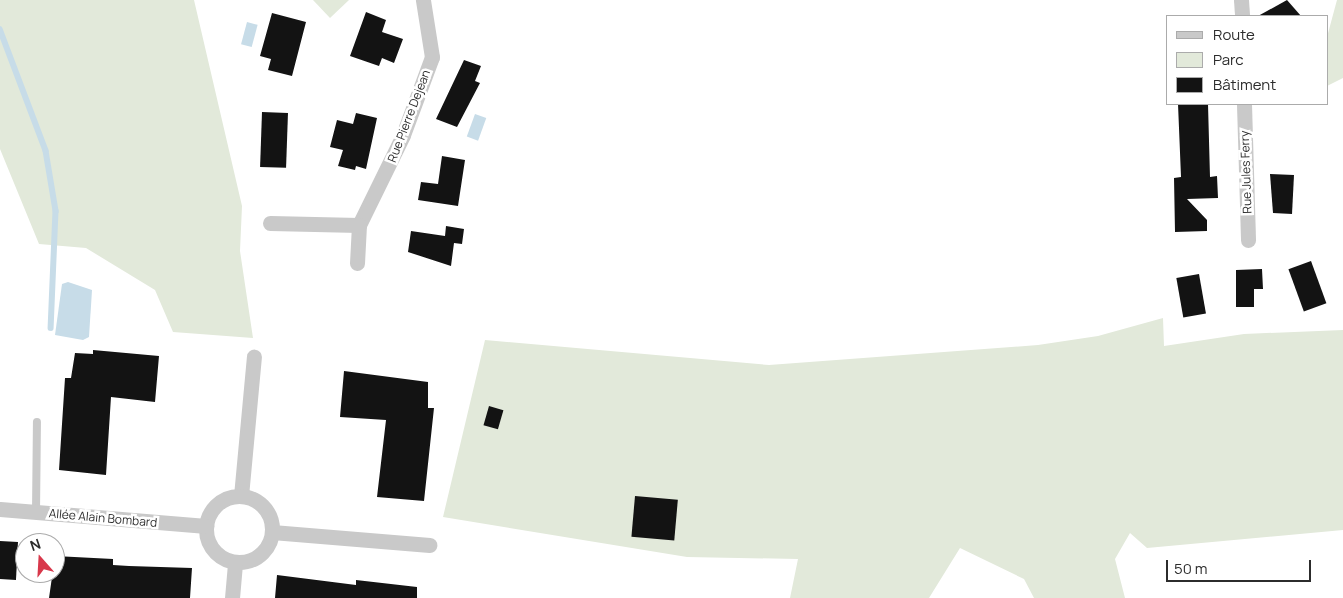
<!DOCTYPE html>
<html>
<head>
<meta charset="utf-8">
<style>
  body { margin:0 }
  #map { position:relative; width:1343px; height:598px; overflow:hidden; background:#fff; font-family:Manrope,sans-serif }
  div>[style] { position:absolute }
  .green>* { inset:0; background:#e2e9da }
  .water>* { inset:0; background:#c7dce8; transform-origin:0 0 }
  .stream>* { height:5.5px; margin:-2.75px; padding:0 2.75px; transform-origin:2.75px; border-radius:2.75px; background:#c7dce8 }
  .building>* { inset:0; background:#131313; transform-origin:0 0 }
  .lane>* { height:8px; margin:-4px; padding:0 4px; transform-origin:4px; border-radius:4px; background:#c9c9c9 }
  .street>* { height:15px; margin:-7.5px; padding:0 7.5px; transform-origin:7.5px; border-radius:7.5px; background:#c9c9c9 }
  .street>.ring { margin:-7.5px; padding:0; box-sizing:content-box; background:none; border:15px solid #c9c9c9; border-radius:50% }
  span { translate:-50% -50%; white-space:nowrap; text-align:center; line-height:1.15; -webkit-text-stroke:5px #fff; paint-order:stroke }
  .street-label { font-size:12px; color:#2c2c2c }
  .legend { position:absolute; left:1166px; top:15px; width:162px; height:90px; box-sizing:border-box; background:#fff; border:1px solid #ababab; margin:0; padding:6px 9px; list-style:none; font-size:15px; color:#2c2c2c }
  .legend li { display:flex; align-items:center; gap:10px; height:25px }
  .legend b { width:25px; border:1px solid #ababab }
  .north { position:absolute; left:15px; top:533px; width:50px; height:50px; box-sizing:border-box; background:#fff; border:1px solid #ababab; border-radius:50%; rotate:341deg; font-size:14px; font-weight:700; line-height:20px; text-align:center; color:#2c2c2c }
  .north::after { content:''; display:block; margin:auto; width:18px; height:22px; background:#d8384b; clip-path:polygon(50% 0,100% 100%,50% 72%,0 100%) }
  .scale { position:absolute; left:1166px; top:560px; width:145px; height:22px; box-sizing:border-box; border:2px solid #2c2c2c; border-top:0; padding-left:6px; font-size:15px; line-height:18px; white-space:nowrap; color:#2c2c2c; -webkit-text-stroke:4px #fff; paint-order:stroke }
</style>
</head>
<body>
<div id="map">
  <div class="green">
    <div style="clip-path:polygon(0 0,194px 0,242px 206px,240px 251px,253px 338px,173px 332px,155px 290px,86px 248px,39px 244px,0 149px)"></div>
    <div style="clip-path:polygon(313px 0,349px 0,330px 18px)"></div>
    <div style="clip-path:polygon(1337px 0,1343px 0,1343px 78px,1327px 86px,1327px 37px)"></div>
    <div style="clip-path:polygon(1163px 318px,1164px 346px,1244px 334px,1343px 330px,1343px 530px,1147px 548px,1130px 533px,1115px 559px,1125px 598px,1034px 598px,1024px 579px,960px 548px,929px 598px,790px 598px,798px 559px,687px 557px,443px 517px,485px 340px,769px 365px,1038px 345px,1098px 336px)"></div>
  </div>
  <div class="water">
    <div style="left:247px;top:22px;width:11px;height:23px;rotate:15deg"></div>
    <div style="left:475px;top:114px;width:12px;height:24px;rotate:20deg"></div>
    <div style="clip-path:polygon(68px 282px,92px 290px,89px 337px,83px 340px,55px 335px,62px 284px)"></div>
  </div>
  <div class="stream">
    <div style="left:0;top:29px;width:130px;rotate:69.3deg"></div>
    <div style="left:46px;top:151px;width:61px;rotate:80.5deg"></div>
    <div style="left:56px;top:211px;width:117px;rotate:92.4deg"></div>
  </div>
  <div class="building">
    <div style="clip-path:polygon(1287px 0,1301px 16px,1258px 16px)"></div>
    <div style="clip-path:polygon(366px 12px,386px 20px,382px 32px,403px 39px,394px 63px,382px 58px,379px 66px,350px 56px)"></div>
    <div style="clip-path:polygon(272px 13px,306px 22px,292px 76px,268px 70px,271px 59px,260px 56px)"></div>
    <div style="clip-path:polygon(464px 60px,481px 66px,475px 81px,480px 83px,457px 127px,436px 119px)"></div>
    <div style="clip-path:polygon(1178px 104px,1208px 104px,1210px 177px,1217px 176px,1218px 198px,1187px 199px,1207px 220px,1207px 231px,1175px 232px,1174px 178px,1181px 177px)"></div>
    <div style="left:262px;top:112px;width:26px;height:55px;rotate:2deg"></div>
    <div style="clip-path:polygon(356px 113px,377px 118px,366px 169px,356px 166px,355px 170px,338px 166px,343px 150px,330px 147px,337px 120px,353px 124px)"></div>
    <div style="clip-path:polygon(442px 156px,465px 160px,458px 206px,418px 200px,421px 182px,438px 184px)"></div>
    <div style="clip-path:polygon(1270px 174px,1294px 175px,1292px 214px,1273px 213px)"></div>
    <div style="clip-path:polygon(446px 226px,464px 229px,462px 244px,454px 243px,451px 266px,408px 252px,411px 231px,445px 236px)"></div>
    <div style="left:1311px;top:261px;width:45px;height:24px;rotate:70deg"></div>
    <div style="clip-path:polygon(1262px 269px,1263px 289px,1254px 289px,1254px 307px,1236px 307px,1236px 270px)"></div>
    <div style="left:1199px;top:274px;width:40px;height:23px;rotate:80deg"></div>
    <div style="clip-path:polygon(93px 350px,159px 356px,155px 402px,111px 397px,106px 475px,59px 470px,65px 378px,71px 378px,75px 353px,93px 354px)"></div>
    <div style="clip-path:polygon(344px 371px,428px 382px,428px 408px,434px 408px,424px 501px,377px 497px,386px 420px,340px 417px)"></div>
    <div style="left:489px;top:406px;width:15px;height:20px;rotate:16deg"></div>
    <div style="left:635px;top:496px;width:43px;height:41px;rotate:5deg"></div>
    <div style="left:0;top:541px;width:18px;height:38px;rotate:3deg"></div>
    <div style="clip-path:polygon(55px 556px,113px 559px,113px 565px,129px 566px,192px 568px,190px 598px,49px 598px)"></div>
    <div style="clip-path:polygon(277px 575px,356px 585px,356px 580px,417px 587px,417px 598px,275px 598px)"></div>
  </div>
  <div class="lane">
    <div style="left:36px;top:512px;width:90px;rotate:-89.4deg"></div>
  </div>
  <div class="street">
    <div style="left:1241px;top:0;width:16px;rotate:86deg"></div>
    <div style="left:1244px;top:104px;width:136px;rotate:88.3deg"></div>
    <div style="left:270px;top:223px;width:89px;rotate:1.3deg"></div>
    <div style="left:359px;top:225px;width:100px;rotate:-63.9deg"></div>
    <div style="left:403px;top:135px;width:83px;rotate:-69.6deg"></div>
    <div style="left:432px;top:57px;width:58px;rotate:-99deg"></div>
    <div style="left:357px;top:263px;width:38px;rotate:-87deg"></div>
    <div style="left:241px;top:496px;width:140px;rotate:-84.7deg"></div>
    <div class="ring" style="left:206px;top:496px;width:51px;height:51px"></div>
    <div style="left:0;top:509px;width:207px;rotate:4.7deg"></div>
    <div style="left:272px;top:532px;width:158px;rotate:4.7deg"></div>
    <div style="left:232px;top:598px;width:36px;rotate:-85deg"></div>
  </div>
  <div class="street-label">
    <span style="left:409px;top:116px;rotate:-69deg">Rue Pierre Dejean</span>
    <span style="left:1246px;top:172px;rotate:-92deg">Rue Jules Ferry</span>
    <span style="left:103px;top:518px;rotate:5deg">Allée Alain Bombard</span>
  </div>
  <ul class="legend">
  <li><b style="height:6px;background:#c9c9c9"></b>Route</li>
  <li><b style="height:14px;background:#e2e9da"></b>Parc</li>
  <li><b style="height:14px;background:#131313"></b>Bâtiment</li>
  </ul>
  <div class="north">N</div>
  <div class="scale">50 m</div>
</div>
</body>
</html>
